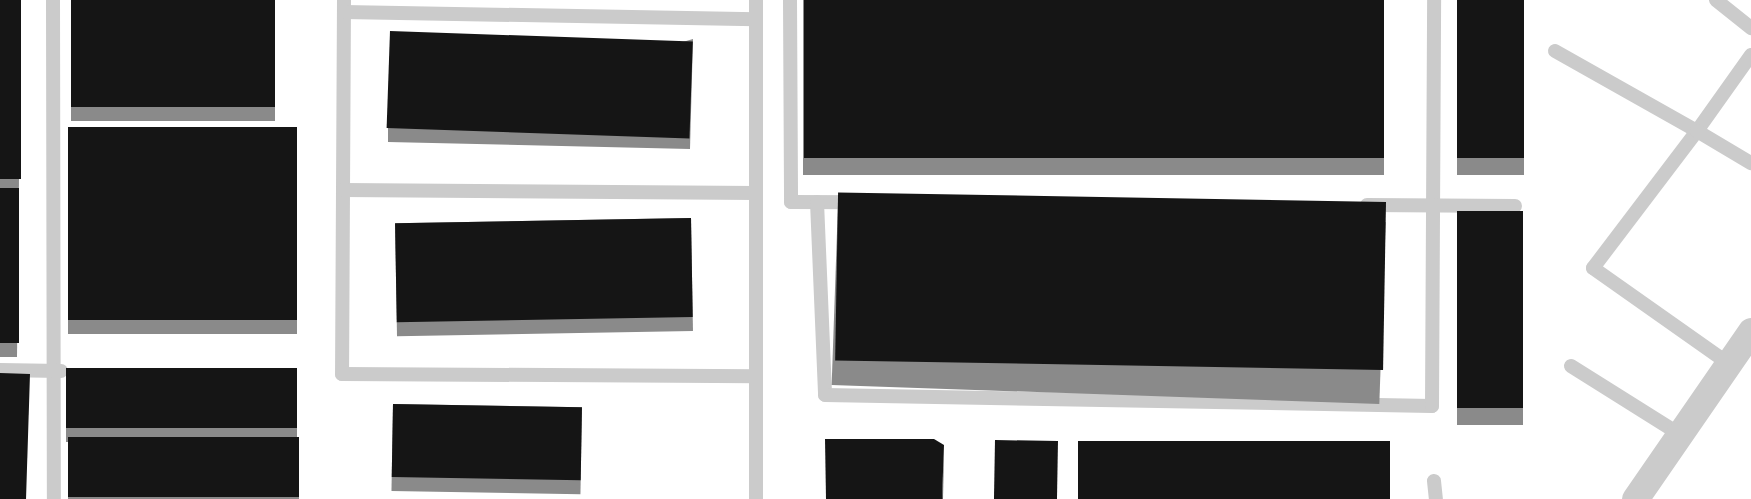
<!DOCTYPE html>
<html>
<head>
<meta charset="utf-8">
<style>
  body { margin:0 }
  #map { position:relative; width:1751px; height:499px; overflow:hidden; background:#fff; font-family:"Noto Sans",sans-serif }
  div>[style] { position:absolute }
  .service>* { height:14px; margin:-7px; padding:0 7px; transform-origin:7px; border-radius:7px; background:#cbcbcb }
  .minor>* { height:27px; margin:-13.5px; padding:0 13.5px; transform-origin:13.5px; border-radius:13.5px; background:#cbcbcb }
  .wall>* { inset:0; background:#8a8a8a; transform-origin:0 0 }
  .shaded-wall>* { inset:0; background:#5b5b5b }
  .building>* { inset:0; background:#151515; transform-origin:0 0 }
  span { translate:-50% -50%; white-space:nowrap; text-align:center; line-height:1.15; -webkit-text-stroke:6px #fff; paint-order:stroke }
</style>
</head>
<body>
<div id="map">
  <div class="service">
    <div style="left:53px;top:0;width:499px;rotate:89.9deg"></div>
    <div style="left:344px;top:0;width:374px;rotate:90.3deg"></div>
    <div style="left:342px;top:374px;width:414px;rotate:0.3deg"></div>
    <div style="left:790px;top:0;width:202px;rotate:89.7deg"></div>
    <div style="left:791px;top:202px;width:251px;rotate:0.2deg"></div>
    <div style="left:1716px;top:0;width:45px;rotate:38.7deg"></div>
    <div style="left:344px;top:12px;width:412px;rotate:1deg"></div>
    <div style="left:1555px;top:51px;width:163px;rotate:29.4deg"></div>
    <div style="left:1697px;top:131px;width:172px;rotate:127.2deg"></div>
    <div style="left:1593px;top:268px;width:161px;rotate:35.2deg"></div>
    <div style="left:1751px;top:55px;width:93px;rotate:125.4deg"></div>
    <div style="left:1697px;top:131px;width:63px;rotate:30.7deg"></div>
    <div style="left:343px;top:190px;width:413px;rotate:0.4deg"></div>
    <div style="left:817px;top:202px;width:193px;rotate:87.6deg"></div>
    <div style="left:825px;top:395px;width:607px;rotate:1.04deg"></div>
    <div style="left:1432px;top:406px;width:406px;rotate:-89.7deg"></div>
    <div style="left:1367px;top:205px;width:148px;rotate:0.4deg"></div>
    <div style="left:1571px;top:366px;width:126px;rotate:32.1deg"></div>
    <div style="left:0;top:370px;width:61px;rotate:0.9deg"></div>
    <div style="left:1434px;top:481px;width:18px;rotate:84deg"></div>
    <div style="left:756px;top:499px;width:499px;rotate:-90deg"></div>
  </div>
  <div class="minor">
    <div style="left:1635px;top:499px;width:204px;rotate:-55.4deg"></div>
  </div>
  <div class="wall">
    <div style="clip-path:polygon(0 0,21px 0,17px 357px,0 357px)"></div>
    <div style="left:71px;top:0;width:204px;height:121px"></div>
    <div style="left:803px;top:0;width:581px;height:175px"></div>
    <div style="left:1457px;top:0;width:67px;height:175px"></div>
    <div style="clip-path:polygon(693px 39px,690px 149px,388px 142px,388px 128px)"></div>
    <div style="left:68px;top:127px;width:229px;height:207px"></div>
    <div style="left:838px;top:203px;width:548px;height:182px;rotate:2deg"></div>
    <div style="left:1457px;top:211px;width:66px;height:214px"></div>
    <div style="left:691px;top:218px;width:113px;height:296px;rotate:89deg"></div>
    <div style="clip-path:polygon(66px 368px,297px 368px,297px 437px,299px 437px,299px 499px,68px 499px,68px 442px,66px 442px)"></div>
    <div style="left:393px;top:404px;width:189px;height:87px;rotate:1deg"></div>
  </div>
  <div class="shaded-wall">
    <div style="clip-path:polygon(944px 445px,943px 499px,942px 499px)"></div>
  </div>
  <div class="building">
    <div style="left:0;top:0;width:21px;height:179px"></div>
    <div style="left:71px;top:0;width:204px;height:107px"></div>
    <div style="left:804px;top:0;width:580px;height:158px"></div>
    <div style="left:1457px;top:0;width:67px;height:158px"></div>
    <div style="left:390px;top:31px;width:303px;height:97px;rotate:2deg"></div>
    <div style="left:68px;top:127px;width:229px;height:193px"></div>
    <div style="left:0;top:188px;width:19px;height:155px"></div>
    <div style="left:1386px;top:202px;width:168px;height:548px;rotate:91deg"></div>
    <div style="left:1457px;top:211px;width:66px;height:197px"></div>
    <div style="left:691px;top:218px;width:99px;height:296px;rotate:89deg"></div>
    <div style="left:66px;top:368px;width:231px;height:60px"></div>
    <div style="clip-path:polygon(0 373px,30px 374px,26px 499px,0 499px)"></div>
    <div style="left:393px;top:404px;width:189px;height:73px;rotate:1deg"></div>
    <div style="left:299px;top:437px;width:60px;height:231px;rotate:90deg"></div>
    <div style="clip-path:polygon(825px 439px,934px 439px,944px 445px,942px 499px,826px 499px)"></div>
    <div style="left:995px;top:440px;width:63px;height:59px;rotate:1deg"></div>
    <div style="left:1078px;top:441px;width:312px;height:58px"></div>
  </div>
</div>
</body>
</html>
